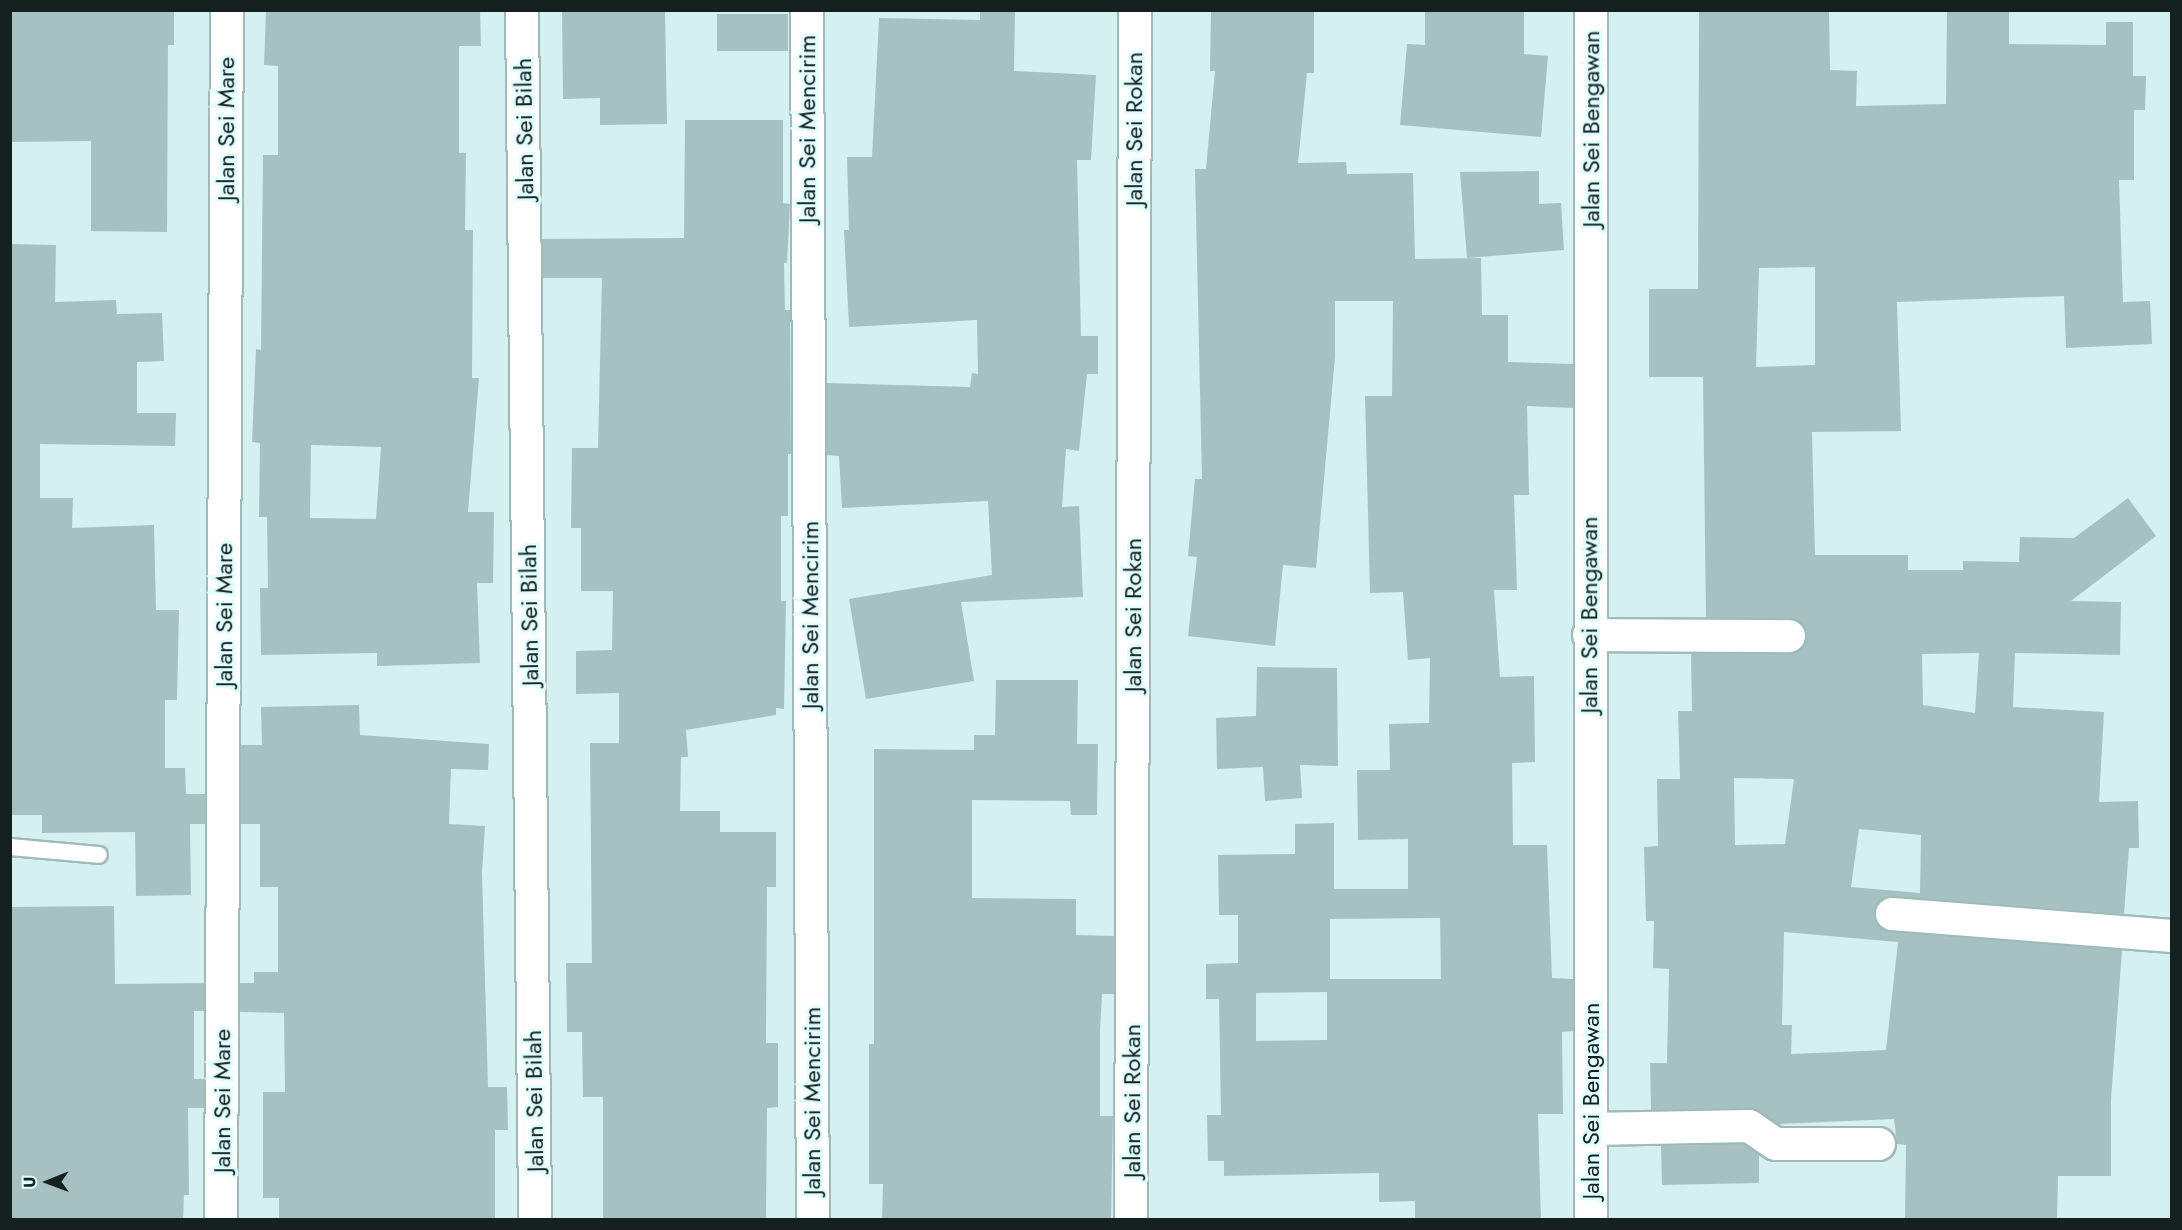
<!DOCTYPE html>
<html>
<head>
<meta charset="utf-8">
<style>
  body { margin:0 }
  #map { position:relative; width:2182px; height:1230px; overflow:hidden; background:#d4f0f0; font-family:Jost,sans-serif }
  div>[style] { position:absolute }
  .building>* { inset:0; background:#a6c1c1; transform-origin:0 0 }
  .roads { filter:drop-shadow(2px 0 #9fbaba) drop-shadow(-2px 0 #9fbaba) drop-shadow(0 2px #9fbaba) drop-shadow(0 -2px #9fbaba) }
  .service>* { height:16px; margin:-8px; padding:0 8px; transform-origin:8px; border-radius:8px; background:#fff }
  .minor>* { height:32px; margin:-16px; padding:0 16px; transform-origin:16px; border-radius:16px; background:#fff }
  span { translate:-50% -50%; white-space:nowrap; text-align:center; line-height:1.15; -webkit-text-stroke:6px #e1fefe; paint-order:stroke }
  .street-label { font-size:24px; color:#152020 }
  .frame { position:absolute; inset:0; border:12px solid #152020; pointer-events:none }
  .north { position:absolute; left:18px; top:1152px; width:60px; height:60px; -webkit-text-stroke:4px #e1fefe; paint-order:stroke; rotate:269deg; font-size:16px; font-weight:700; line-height:24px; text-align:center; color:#152020 }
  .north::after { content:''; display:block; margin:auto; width:21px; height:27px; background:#152020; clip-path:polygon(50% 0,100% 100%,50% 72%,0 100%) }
</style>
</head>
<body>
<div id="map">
  <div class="building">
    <div style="clip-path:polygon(10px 10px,174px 10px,174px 45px,168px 45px,167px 232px,91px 231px,91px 141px,10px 142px)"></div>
    <div style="clip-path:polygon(evenodd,266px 10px,480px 10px,481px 46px,459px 46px,459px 153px,466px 153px,465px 230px,473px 230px,472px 378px,479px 378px,468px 512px,494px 512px,493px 583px,477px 583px,480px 663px,377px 666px,377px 653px,261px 655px,260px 588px,268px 588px,267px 517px,259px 517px,260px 443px,252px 442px,256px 349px,261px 350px,263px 155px,278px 155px,278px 66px,264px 65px,266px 10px,311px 445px,381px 447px,376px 519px,310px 518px,311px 445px)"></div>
    <div style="clip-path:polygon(562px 10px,665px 10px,667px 124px,600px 125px,600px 98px,563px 99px)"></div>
    <div style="clip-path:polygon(980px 10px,1015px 10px,1014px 71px,1096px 75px,1091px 160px,1077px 160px,1081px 336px,1098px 336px,1098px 374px,1087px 374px,1079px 451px,1066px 449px,1062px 507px,1079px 506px,1083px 597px,961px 602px,974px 681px,866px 699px,849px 599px,992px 575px,988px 501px,842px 508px,839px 456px,827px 455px,827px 383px,970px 387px,972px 373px,978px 374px,977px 320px,849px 327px,844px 230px,849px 230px,847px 157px,872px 157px,879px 18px,980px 20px)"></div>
    <div style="clip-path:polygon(evenodd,1211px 10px,1314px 10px,1314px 73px,1307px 73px,1298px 163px,1346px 162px,1347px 174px,1413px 173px,1415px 259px,1481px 258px,1482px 315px,1508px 315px,1508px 362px,1573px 364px,1573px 408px,1527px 406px,1529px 495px,1514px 495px,1517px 590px,1494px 590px,1500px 677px,1534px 676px,1535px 762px,1512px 763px,1513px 845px,1547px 845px,1552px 978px,1573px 979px,1573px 1031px,1562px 1032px,1563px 1114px,1538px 1114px,1541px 1220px,1415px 1220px,1415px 1201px,1379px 1202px,1379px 1173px,1224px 1176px,1224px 1161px,1208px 1161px,1207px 1115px,1221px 1115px,1219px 999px,1206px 999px,1206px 964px,1238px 963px,1238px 915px,1219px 915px,1218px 855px,1295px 854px,1295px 824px,1334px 823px,1334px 889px,1408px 889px,1408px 839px,1358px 840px,1357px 770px,1390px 770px,1389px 724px,1429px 723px,1430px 658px,1408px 660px,1403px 592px,1370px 593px,1365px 396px,1392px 396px,1393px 301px,1335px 301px,1335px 357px,1316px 568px,1283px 565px,1275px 646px,1188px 636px,1197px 557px,1188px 556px,1195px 479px,1202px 479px,1195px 169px,1206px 169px,1215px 71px,1210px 71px,1211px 10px,1440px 918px,1441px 979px,1330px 979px,1330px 919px,1440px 918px,1211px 10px,1327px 992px,1327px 1040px,1256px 1041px,1256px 993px,1327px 992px)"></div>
    <div style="clip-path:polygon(1425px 10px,1524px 10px,1524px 54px,1548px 56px,1541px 137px,1400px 125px,1407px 44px,1425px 45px)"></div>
    <div style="clip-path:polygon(evenodd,1699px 10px,1829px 10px,1830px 70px,1857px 71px,1856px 106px,1946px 104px,1947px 10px,2009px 10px,2009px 44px,2106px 45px,2106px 22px,2133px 22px,2133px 76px,2146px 76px,2145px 110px,2134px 110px,2134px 180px,2119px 180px,2123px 302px,2150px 301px,2152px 344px,2066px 348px,2064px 296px,1897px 302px,1901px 431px,1812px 432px,1815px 555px,1908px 555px,1908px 570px,1963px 570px,1963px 561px,2019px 562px,2020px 537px,2074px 538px,2128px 498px,2156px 536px,2071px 601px,2121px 602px,2120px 655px,2015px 653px,2013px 707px,2104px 712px,2099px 802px,2138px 801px,2139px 848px,2129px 848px,2124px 914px,1893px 896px,1884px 898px,1874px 912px,1876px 922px,1891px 932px,2122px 950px,2111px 1100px,2111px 1176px,2058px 1176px,2057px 1220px,1905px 1220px,1906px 1145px,1897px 1144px,1894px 1119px,1779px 1124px,1749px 1108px,1651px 1110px,1650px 1063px,1667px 1063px,1669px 969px,1653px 968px,1654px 921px,1646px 921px,1644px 847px,1658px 846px,1657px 779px,1680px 779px,1678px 711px,1692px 711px,1691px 654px,1790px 654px,1798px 651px,1807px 637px,1804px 627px,1790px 618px,1706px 618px,1703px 377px,1649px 377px,1649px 289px,1698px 289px,1699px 10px,1815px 267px,1815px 365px,1756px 367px,1759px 268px,1815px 267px,1699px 10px,1979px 653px,1975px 713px,1923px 705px,1922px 654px,1979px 653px,1699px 10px,1734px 778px,1794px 779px,1785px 844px,1735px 845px,1734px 778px,1699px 10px,1859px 829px,1921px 835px,1920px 893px,1851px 887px,1859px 829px,1699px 10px,1784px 932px,1898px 942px,1886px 1050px,1791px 1054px,1792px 1025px,1782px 1025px,1784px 932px)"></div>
    <div style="left:788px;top:14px;width:37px;height:71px;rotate:90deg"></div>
    <div style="clip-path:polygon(685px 120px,783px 120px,783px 203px,790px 204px,787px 263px,784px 263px,785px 310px,790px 310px,791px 454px,788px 454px,788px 516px,781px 516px,781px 601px,786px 601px,784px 709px,776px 708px,776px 715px,686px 730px,688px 757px,681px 757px,680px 811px,720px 811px,720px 832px,776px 832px,776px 887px,767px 887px,766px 1043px,778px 1043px,778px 1107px,767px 1108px,766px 1220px,603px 1220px,603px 1097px,583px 1097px,582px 1032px,567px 1032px,566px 963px,592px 963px,590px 743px,619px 743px,619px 693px,576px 694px,576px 651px,612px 650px,613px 591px,581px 591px,581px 528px,571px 528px,572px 448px,598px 448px,602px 278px,543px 278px,542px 239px,684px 238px)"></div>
    <div style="clip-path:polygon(1539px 171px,1539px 204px,1561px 203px,1564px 250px,1467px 258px,1460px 172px)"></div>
    <div style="clip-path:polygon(10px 244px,56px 245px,55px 302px,116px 300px,117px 314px,162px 313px,164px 361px,137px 362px,137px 413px,176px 413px,175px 446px,40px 444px,40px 498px,73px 498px,72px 528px,154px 525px,156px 610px,179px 610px,177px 700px,165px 700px,165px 768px,185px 768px,186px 794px,205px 794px,205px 824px,190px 824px,191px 895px,136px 896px,135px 832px,42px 833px,42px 815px,10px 815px)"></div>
    <div style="clip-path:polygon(1257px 667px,1337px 668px,1338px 766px,1300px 765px,1302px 798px,1265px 801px,1263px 767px,1217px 769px,1216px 718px,1256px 716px)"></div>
    <div style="clip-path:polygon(996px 680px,1078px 680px,1077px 744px,1098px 744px,1097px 815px,1071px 815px,1070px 801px,972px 800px,972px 898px,1076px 899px,1076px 935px,1114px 936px,1114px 994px,1102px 994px,1100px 1031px,1100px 1116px,1113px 1116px,1111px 1220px,882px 1220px,883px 1184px,869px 1184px,869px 1044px,874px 1044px,874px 749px,974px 750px,974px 735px,995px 735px)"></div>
    <div style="clip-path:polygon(359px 705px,360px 735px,489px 744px,488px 770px,451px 769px,449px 824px,485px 826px,482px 873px,488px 1087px,507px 1087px,508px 1130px,495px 1130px,495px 1220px,279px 1220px,279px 1198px,263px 1198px,263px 1092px,285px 1092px,284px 1013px,240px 1012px,240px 983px,254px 983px,254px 972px,278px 972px,278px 887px,260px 887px,260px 824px,241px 824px,241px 745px,262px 745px,261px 707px)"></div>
    <div style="clip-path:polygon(114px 906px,115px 984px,204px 983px,204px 1011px,194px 1011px,194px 1079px,204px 1079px,204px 1108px,188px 1108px,189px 1195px,184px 1195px,183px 1220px,10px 1220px,10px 907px)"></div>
    <div style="clip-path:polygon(1744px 1144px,1759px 1154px,1759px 1183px,1662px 1185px,1661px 1146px)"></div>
  </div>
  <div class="roads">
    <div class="service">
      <div style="left:10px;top:847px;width:89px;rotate:5.1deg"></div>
    </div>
    <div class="minor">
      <div style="left:522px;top:10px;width:1210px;rotate:89.38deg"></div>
      <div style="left:807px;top:10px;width:1210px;rotate:89.72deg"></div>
      <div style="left:1589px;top:635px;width:200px;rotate:0.3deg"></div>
      <div style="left:1892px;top:914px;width:281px;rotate:4.5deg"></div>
      <div style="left:1592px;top:1129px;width:157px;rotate:-1.1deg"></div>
      <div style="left:1749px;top:1126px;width:32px;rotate:34deg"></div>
      <div style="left:1776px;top:1144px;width:103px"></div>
      <div style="left:221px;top:1220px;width:1210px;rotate:-89.72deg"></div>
      <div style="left:1131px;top:1220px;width:1210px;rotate:-89.81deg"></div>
      <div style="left:1591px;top:1220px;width:1210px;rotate:-90deg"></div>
    </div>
  </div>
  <div class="street-label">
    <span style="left:226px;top:129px;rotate:-90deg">Jalan Sei Mare</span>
    <span style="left:524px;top:129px;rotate:-91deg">Jalan Sei Bilah</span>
    <span style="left:807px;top:129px;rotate:-90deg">Jalan Sei Mencirim</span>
    <span style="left:1134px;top:129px;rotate:-90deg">Jalan Sei Rokan</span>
    <span style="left:1591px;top:129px;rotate:-90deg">Jalan Sei Bengawan</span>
    <span style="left:224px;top:615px;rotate:-90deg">Jalan Sei Mare</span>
    <span style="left:529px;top:615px;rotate:-91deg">Jalan Sei Bilah</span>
    <span style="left:810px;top:615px;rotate:-90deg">Jalan Sei Mencirim</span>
    <span style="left:1133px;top:615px;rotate:-90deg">Jalan Sei Rokan</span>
    <span style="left:1589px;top:615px;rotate:-90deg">Jalan Sei Bengawan</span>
    <span style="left:222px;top:1101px;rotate:-90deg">Jalan Sei Mare</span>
    <span style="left:534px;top:1101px;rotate:-91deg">Jalan Sei Bilah</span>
    <span style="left:812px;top:1101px;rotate:-90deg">Jalan Sei Mencirim</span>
    <span style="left:1132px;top:1101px;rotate:-90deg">Jalan Sei Rokan</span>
    <span style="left:1591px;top:1101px;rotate:-90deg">Jalan Sei Bengawan</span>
  </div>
  <div class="frame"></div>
  <div class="north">U</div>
</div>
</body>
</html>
